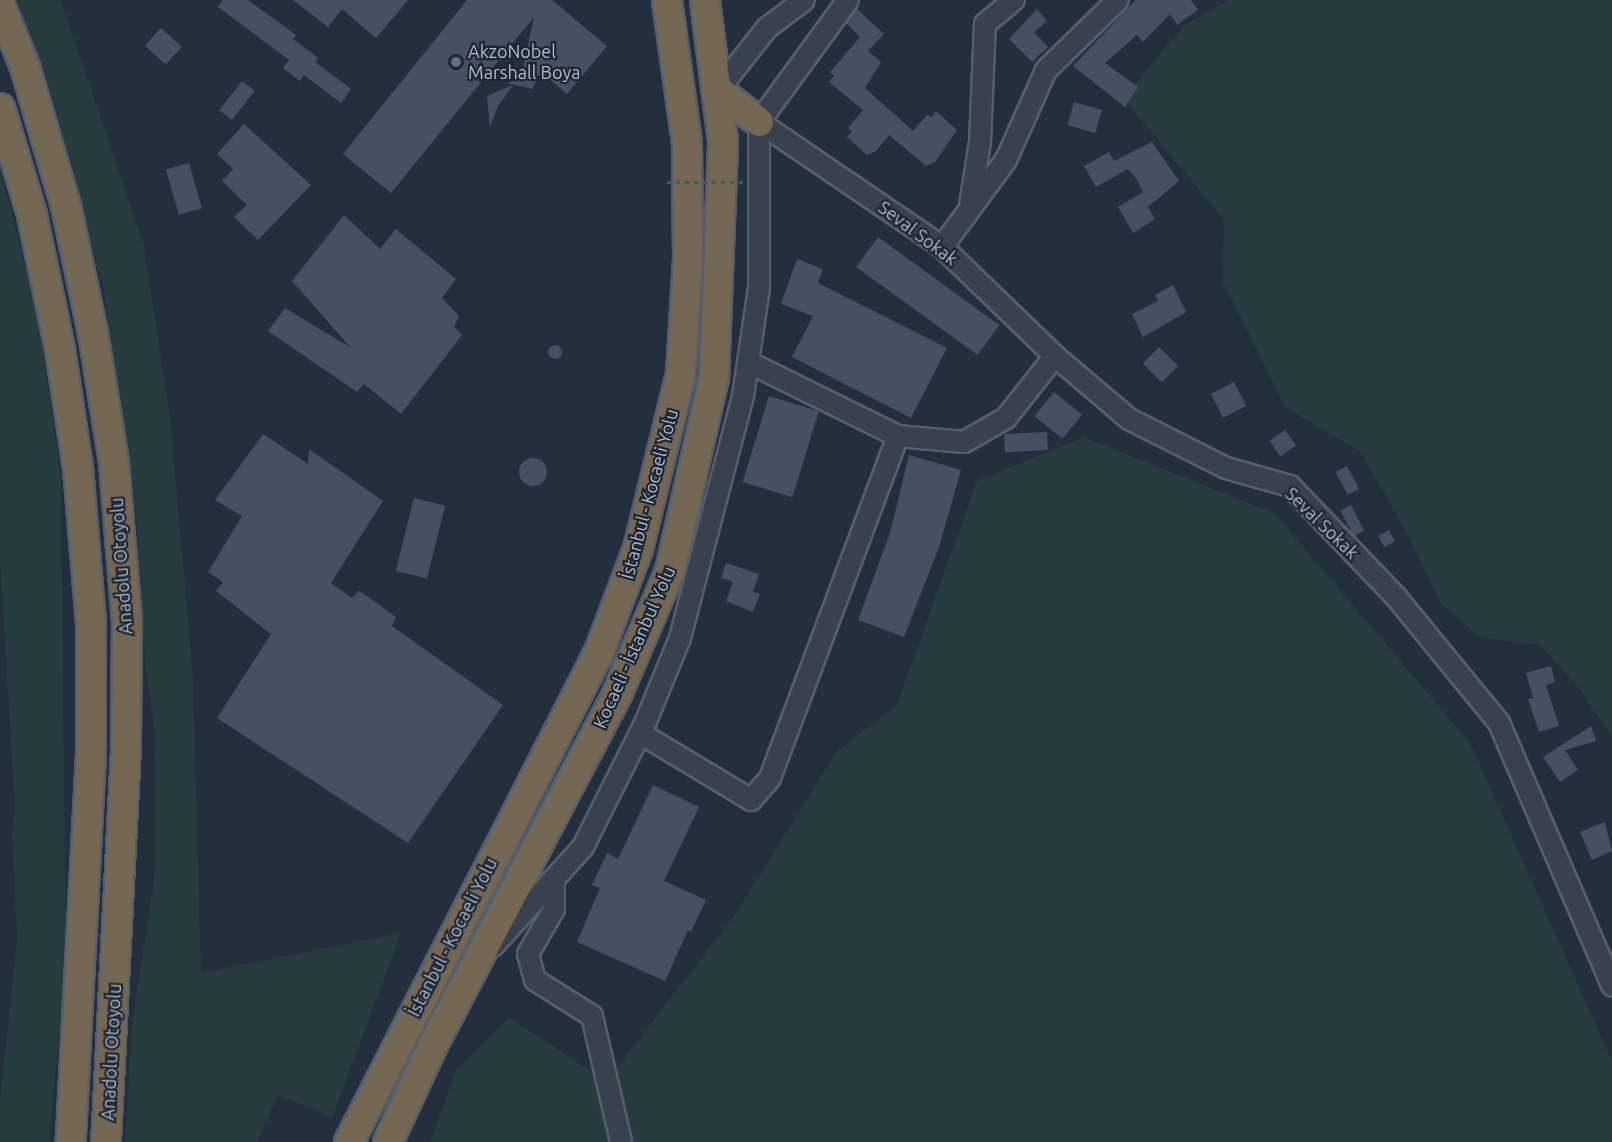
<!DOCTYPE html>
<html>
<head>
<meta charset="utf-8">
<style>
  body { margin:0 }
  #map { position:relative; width:1612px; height:1142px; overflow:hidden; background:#242f3e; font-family:Ubuntu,sans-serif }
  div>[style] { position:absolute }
  .green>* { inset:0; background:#263c3f }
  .building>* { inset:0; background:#455162; transform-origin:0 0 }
  .round { border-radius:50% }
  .roads { filter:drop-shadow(2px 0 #565f6c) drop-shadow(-2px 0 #565f6c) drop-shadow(0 2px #565f6c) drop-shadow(0 -2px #565f6c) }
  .minor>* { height:20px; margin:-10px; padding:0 10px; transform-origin:10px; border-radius:10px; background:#38414e }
  .highway>* { height:28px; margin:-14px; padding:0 14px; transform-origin:14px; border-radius:14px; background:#746855 }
  .path-bridge>* { height:3px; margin-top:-1.5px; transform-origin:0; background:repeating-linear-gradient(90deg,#44595c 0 4.5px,transparent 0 9px) }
  .dots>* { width:16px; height:16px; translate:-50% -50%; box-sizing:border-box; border:3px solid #1d2633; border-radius:50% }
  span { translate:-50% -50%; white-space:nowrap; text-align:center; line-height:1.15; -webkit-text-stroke:4.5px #1d2633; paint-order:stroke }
  .poi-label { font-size:18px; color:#b4bcc9 }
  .left { translate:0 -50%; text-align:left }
  .street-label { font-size:18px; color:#b4bcc9 }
</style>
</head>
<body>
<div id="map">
  <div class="green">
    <div style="clip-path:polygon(17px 0,61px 0,144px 247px,170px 416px,193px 677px,201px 973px,401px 933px,332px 1117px,278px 1095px,257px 1142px,125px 1142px,132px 1022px,154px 881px,155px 735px,145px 663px,136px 517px,104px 291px,54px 105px)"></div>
    <div style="clip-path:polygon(1230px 0,1612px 0,1612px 737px,1579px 688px,1539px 644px,1481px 638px,1440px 602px,1411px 540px,1361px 452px,1285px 407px,1223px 282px,1224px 219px,1124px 99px,1184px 25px)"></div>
    <div style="clip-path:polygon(0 168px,39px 319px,61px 478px,66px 961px,49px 1142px,0 1142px,0 1099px,17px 940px,12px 832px,15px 808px,0 561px)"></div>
    <div style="clip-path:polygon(1084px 437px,1274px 513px,1470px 743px,1612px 1062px,1612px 1142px,430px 1142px,457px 1070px,509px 1018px,607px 1081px,737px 912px,837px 751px,897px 705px,977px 481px)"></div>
  </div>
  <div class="building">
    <div style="clip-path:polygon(223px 0,248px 0,296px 35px,293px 39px,318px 58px,315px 62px,351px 89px,341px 103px,304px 75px,300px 81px,283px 68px,289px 60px,218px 7px)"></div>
    <div style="clip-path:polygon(293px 0,408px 0,376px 38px,342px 9px,328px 27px)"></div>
    <div style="clip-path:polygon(467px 0,552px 0,607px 46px,567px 94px,541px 72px,532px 89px,507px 83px,521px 78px,534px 17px,391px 193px,343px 154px)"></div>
    <div style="clip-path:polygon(1136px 0,1191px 0,1198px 10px,1177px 25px,1170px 14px,1143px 42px,1137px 35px,1105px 63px,1138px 87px,1125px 107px,1073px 66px)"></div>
    <div style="clip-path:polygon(857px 9px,884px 34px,868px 51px,881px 62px,865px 88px,913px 131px,927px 115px,932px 117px,936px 111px,957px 130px,935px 162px,926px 166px,889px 135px,876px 151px,867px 155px,847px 137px,852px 131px,848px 128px,863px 110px,829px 82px,834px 76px,830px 72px,860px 37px,846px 23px)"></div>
    <div style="clip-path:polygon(1037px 9px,1047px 21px,1034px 32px,1048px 47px,1032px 62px,1009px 39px)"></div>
    <div style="left:161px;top:28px;width:28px;height:24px;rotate:42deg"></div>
    <div style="left:242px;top:81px;width:16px;height:37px;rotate:38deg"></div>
    <div style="clip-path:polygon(513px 85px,498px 106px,490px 127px,487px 96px)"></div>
    <div style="left:1074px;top:102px;width:29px;height:24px;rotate:16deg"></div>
    <div style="clip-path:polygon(244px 124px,311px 185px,258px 240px,234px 217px,247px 205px,222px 181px,233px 169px,217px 154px)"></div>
    <div style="clip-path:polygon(1152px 142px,1179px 181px,1148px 207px,1155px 219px,1133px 233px,1118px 207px,1143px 192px,1136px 178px,1128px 169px,1096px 187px,1084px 166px,1109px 152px,1114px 161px)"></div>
    <div style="left:189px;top:163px;width:47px;height:24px;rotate:74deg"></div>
    <div style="clip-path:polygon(344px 215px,380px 249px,396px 229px,456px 279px,442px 298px,459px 316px,454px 327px,462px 335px,401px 414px,364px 384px,357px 392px,268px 331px,285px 308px,351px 348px,292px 281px)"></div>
    <div style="left:878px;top:237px;width:150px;height:37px;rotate:36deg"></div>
    <div style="clip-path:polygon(797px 259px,823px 269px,818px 283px,947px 348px,911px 418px,792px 357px,813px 316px,781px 304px)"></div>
    <div style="clip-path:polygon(1173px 285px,1186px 312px,1143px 337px,1132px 314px,1158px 301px,1155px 295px)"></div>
    <div class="round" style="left:548px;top:345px;width:14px;height:14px"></div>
    <div style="left:1159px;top:347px;width:27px;height:23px;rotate:45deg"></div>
    <div style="left:1234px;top:382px;width:27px;height:26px;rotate:63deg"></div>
    <div style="left:1054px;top:392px;width:36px;height:31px;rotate:39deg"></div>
    <div style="left:769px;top:396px;width:52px;height:90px;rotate:17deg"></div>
    <div style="left:1285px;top:430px;width:19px;height:19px;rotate:55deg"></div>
    <div style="left:1047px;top:432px;width:18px;height:43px;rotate:87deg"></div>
    <div style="clip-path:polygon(263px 434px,308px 464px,309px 449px,383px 501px,331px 583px,352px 598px,359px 591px,374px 601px,396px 617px,392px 626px,503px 705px,408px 843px,217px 718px,271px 634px,216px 591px,223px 582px,208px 572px,242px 516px,215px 500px)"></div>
    <div style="clip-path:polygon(909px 455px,961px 470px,939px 547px,904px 637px,858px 620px,890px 533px)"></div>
    <div class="round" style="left:519px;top:458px;width:28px;height:28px"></div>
    <div style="left:1347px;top:466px;width:26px;height:13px;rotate:62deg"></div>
    <div style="left:414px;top:498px;width:32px;height:75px;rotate:14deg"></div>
    <div style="left:1351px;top:505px;width:29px;height:12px;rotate:63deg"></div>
    <div style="left:1389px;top:530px;width:13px;height:12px;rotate:63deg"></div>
    <div style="clip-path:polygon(726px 563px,759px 574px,753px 592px,760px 594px,753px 612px,726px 601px,733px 582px,721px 578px)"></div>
    <div style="clip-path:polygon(1551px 666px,1555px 682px,1546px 685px,1559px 726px,1539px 732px,1528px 699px,1533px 698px,1526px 673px)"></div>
    <div style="clip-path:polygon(1591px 726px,1596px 741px,1565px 750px,1578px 770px,1560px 782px,1543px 757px)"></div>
    <div style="clip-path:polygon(653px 785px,699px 807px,664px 881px,706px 900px,691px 932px,688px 930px,665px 981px,577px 942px,600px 888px,592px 885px,607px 853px,618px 859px)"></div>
    <div style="clip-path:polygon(1605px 822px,1612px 851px,1592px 860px,1580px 832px)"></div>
  </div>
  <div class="roads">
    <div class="minor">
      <div style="left:718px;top:90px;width:79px;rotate:-51.7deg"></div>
      <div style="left:767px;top:28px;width:46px;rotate:-37.1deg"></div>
      <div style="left:759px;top:122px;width:222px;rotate:34.3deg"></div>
      <div style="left:942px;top:247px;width:157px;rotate:44deg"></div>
      <div style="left:1055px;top:356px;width:97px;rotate:40.4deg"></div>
      <div style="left:1129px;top:419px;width:109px;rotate:26.8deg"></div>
      <div style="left:1226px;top:468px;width:66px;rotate:15.7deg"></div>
      <div style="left:1290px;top:486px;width:153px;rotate:46.3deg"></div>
      <div style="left:1396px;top:597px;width:163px;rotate:50.7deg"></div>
      <div style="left:1499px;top:723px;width:286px;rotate:66.7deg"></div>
      <div style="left:970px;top:205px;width:64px;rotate:-81deg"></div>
      <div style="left:980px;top:142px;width:118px;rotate:-87.6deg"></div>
      <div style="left:985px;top:24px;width:38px;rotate:-40deg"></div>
      <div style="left:942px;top:247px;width:108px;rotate:-53.7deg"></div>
      <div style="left:1006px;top:160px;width:98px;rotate:-66deg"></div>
      <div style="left:1046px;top:70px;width:100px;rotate:-44.2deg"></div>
      <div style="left:748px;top:362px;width:167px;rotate:26.3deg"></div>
      <div style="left:898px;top:436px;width:66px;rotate:5.2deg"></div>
      <div style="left:964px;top:442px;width:48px;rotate:-29.7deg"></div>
      <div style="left:1006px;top:418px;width:79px;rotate:-51.7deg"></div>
      <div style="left:640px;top:733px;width:130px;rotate:31.1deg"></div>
      <div style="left:751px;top:800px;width:29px;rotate:-49deg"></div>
      <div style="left:770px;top:778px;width:365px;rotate:-69.5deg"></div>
      <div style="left:554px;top:882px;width:27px;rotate:90deg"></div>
      <div style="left:554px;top:909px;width:52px;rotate:120deg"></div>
      <div style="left:528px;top:954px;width:27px;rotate:75deg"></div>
      <div style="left:535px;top:980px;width:67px;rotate:32.3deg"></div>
      <div style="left:592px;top:1016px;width:129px;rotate:77deg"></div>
      <div style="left:493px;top:946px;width:134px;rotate:-47.7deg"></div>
      <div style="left:583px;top:847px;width:141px;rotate:-63.4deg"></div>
      <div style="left:646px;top:721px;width:90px;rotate:-67.7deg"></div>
      <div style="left:680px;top:638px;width:250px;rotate:-75.4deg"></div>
      <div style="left:743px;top:396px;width:109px;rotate:-81.6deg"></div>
      <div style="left:759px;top:288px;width:166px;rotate:-90deg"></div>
      <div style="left:759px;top:122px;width:151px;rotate:-53.9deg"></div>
    </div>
    <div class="highway">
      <div style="left:0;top:5px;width:67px;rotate:68deg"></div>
      <div style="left:25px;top:67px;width:145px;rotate:73.6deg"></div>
      <div style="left:66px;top:206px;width:130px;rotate:78deg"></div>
      <div style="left:93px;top:333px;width:132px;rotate:80.8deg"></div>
      <div style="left:114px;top:463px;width:159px;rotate:85.3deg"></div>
      <div style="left:127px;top:621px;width:127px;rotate:90.5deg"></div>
      <div style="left:126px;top:748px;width:395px;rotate:92.9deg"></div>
      <div style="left:718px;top:90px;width:52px;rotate:38deg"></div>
      <div style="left:0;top:108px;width:112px;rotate:73.3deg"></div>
      <div style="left:32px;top:215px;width:137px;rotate:78.2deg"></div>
      <div style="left:60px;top:349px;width:120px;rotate:81.4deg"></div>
      <div style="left:78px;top:468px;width:156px;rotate:85.2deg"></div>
      <div style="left:91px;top:623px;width:131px;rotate:90deg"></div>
      <div style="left:91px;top:754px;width:389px;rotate:93deg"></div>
      <div style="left:349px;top:1142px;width:550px;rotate:-62.97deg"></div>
      <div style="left:599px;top:652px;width:110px;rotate:-69.3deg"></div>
      <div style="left:638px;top:549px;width:180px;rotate:-76.2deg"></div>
      <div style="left:681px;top:374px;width:115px;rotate:-86.5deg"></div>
      <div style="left:688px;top:259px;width:116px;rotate:-90.5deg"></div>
      <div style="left:687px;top:143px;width:144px;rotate:-98deg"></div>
      <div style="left:388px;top:1142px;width:109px;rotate:-65.1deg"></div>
      <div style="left:434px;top:1043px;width:396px;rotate:-62.3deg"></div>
      <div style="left:618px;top:692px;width:132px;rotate:-66.7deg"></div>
      <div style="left:670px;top:571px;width:198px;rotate:-77.2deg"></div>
      <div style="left:714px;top:378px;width:237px;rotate:-87.8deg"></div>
      <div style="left:723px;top:141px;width:142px;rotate:-97.3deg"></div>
    </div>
  </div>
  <div class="path-bridge">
    <div style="left:667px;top:182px;width:80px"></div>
  </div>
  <div class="dots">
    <div style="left:456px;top:62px;background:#5c6f8a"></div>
  </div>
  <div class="poi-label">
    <span class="left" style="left:468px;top:62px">AkzoNobel<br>Marshall Boya</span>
  </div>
  <div class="street-label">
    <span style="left:918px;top:233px;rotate:37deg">Seval Sokak</span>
    <span style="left:649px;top:494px;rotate:-75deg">İstanbul - Kocaeli Yolu</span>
    <span style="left:1322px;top:523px;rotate:44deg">Seval Sokak</span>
    <span style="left:121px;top:566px;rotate:-94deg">Anadolu Otoyolu</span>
    <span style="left:634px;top:647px;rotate:-66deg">Kocaeli - İstanbul Yolu</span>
    <span style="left:452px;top:937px;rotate:-63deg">İstanbul - Kocaeli Yolu</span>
    <span style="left:111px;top:1052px;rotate:-87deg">Anadolu Otoyolu</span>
  </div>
</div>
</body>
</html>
